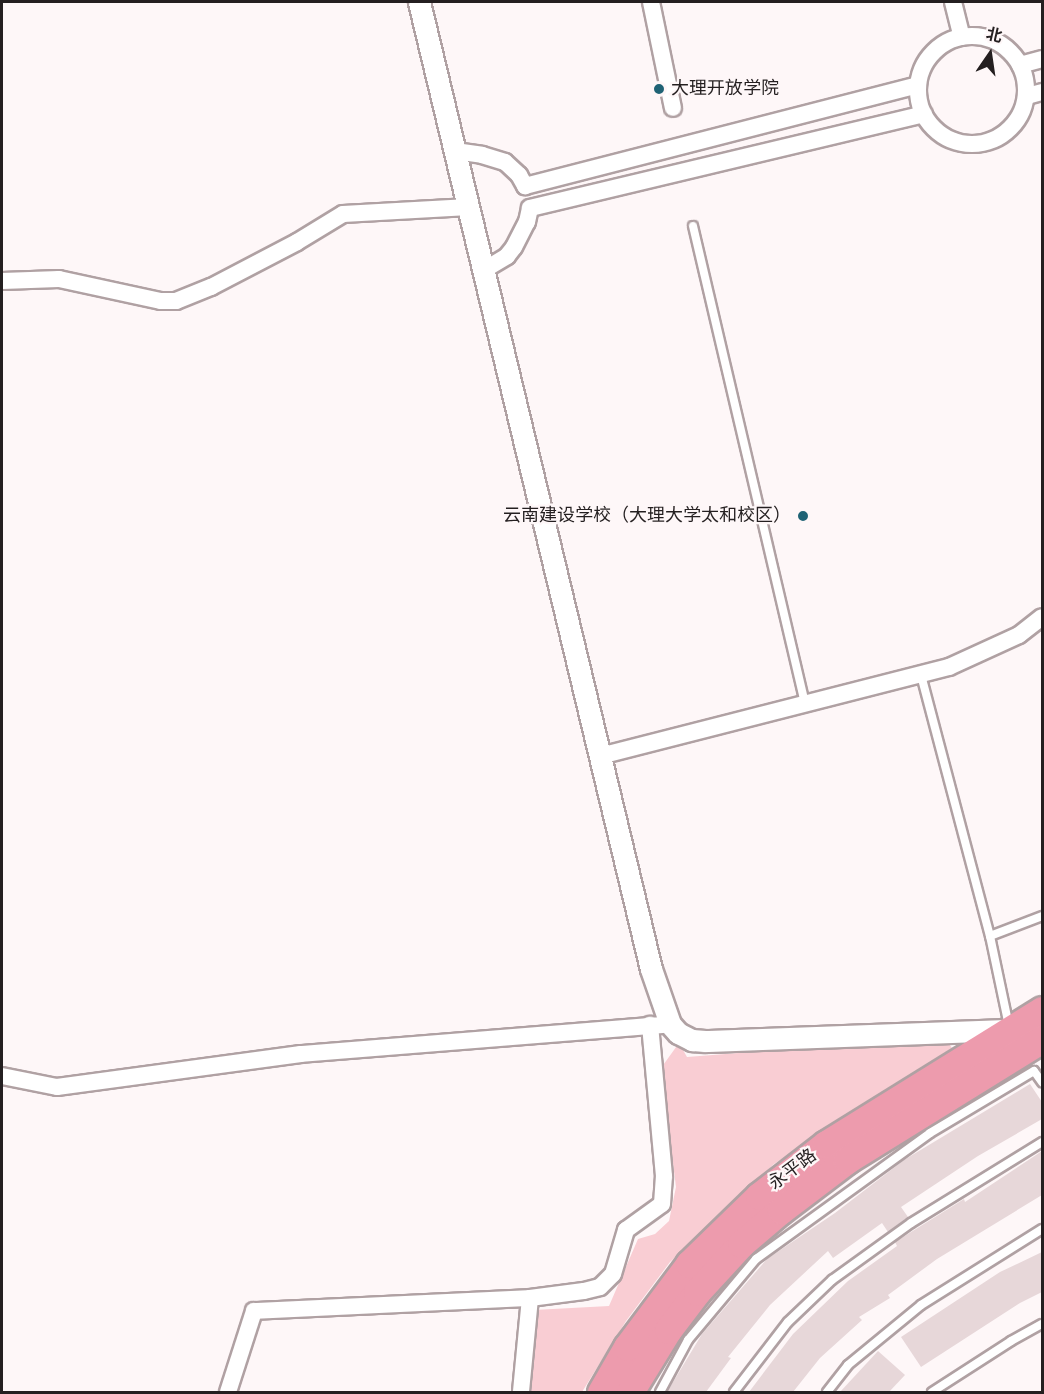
<!DOCTYPE html>
<html>
<head>
<meta charset="utf-8">
<style>
  body { margin:0 }
  #map { position:relative; width:1044px; height:1394px; overflow:hidden; background:#fef7f8; font-family:"Sofia Sans Condensed","Noto Sans SC",sans-serif }
  div>[style] { position:absolute }
  .green>* { inset:0; background:#f9cdd3 }
  .building>* { inset:0; background:#e7d7d9 }
  .roads { filter:drop-shadow(2px 0 #b0a1a3) drop-shadow(-2px 0 #b0a1a3) drop-shadow(0 2px #b0a1a3) drop-shadow(0 -2px #b0a1a3) }
  .service>* { height:8px; margin:-4px; padding:0 4px; transform-origin:4px; border-radius:4px; background:#fff }
  .minor>* { height:16px; margin:-8px; padding:0 8px; transform-origin:8px; border-radius:8px; background:#fff }
  .minor>.ring { margin:-8px; padding:0; box-sizing:content-box; background:none; border:16px solid #fff; border-radius:50% }
  .tertiary>* { height:21px; margin:-10.5px; padding:0 10.5px; transform-origin:10.5px; border-radius:10.5px; background:#fff }
  .primary>* { height:27px; margin:-13.5px; padding:0 13.5px; transform-origin:13.5px; border-radius:13.5px; background:#ed9bad }
  .dots>* { width:16px; height:16px; translate:-50% -50%; box-sizing:border-box; border:3px solid #fef7f8; border-radius:50% }
  span { translate:-50% -50%; white-space:nowrap; text-align:center; line-height:1.15; -webkit-text-stroke:4.5px #fef7f8; paint-order:stroke }
  .poi-label { font-size:18px; color:#241f20 }
  .left { translate:0 -50%; text-align:left }
  .right { translate:-100% -50%; text-align:right }
  .street-label { font-size:18px; color:#241f20 }
  .frame { position:absolute; inset:0; border:3px solid #241f20; pointer-events:none }
  .north { position:absolute; left:960px; top:24px; width:60px; height:60px; -webkit-text-stroke:4px #fef7f8; paint-order:stroke; rotate:13deg; font-size:16px; font-weight:700; line-height:24px; text-align:center; color:#241f20 }
  .north::after { content:''; display:block; margin:auto; width:21px; height:27px; background:#241f20; clip-path:polygon(50% 0,100% 100%,50% 72%,0 100%) }
</style>
</head>
<body>
<div id="map">
  <div class="green">
    <div style="clip-path:polygon(944px 1037px,952px 1048px,774px 1164px,670px 1262px,626px 1321px,582px 1392px,520px 1392px,534px 1310px,609px 1306px,638px 1239px,655px 1234px,669px 1221px,676px 1187px,661px 1068px,679px 1043px,687px 1057px)"></div>
  </div>
  <div class="building">
    <div style="clip-path:polygon(1030px 1084px,1042px 1102px,1042px 1119px,978px 1156px,901px 1207px,908px 1217px,888px 1232px,882px 1223px,833px 1258px,828px 1251px,770px 1305px,728px 1357px,731px 1358px,706px 1392px,667px 1392px,702px 1334px,767px 1259px,835px 1213px,904px 1160px)"></div>
    <div style="clip-path:polygon(1042px 1151px,1042px 1195px,937px 1259px,888px 1295px,890px 1298px,859px 1317px,862px 1320px,820px 1358px,793px 1392px,749px 1392px,793px 1334px,848px 1281px,897px 1246px,895px 1242px,964px 1199px,965px 1202px)"></div>
    <div style="clip-path:polygon(1042px 1252px,1042px 1292px,1020px 1303px,921px 1367px,901px 1337px,1000px 1272px)"></div>
    <div style="clip-path:polygon(878px 1351px,905px 1375px,889px 1392px,840px 1392px)"></div>
  </div>
  <div class="roads">
    <div class="service">
      <div style="left:693px;top:226px;width:490px;rotate:76.8deg"></div>
      <div style="left:921px;top:675px;width:270px;rotate:75.2deg"></div>
      <div style="left:990px;top:936px;width:92px;rotate:78.1deg"></div>
      <div style="left:990px;top:936px;width:56px;rotate:-21deg"></div>
      <div style="left:660px;top:1392px;width:59px;rotate:-61.7deg"></div>
      <div style="left:688px;top:1340px;width:106px;rotate:-50deg"></div>
      <div style="left:756px;top:1259px;width:215px;rotate:-35.9deg"></div>
      <div style="left:930px;top:1133px;width:121px;rotate:-30.8deg"></div>
      <div style="left:1034px;top:1071px;width:14px;rotate:54deg"></div>
      <div style="left:734px;top:1392px;width:88px;rotate:-52.4deg"></div>
      <div style="left:788px;top:1322px;width:61px;rotate:-43.7deg"></div>
      <div style="left:832px;top:1280px;width:97px;rotate:-35.8deg"></div>
      <div style="left:911px;top:1223px;width:154px;rotate:-31.7deg"></div>
      <div style="left:827px;top:1392px;width:34px;rotate:-52deg"></div>
      <div style="left:848px;top:1365px;width:94px;rotate:-39.4deg"></div>
      <div style="left:921px;top:1305px;width:143px;rotate:-32.1deg"></div>
      <div style="left:932px;top:1392px;width:94px;rotate:-32.8deg"></div>
      <div style="left:1011px;top:1341px;width:35px;rotate:-29deg"></div>
    </div>
    <div class="minor">
      <div style="left:651px;top:2px;width:108px;rotate:78.3deg"></div>
      <div style="left:953px;top:2px;width:36px;rotate:76deg"></div>
      <div class="ring" style="left:918px;top:36px;width:92px;height:92px"></div>
      <div style="left:1020px;top:65px;width:23px;rotate:-15deg"></div>
      <div style="left:1027px;top:96px;width:16px;rotate:-15deg"></div>
      <div style="left:455px;top:151px;width:27px;rotate:8deg"></div>
      <div style="left:482px;top:155px;width:24px;rotate:17deg"></div>
      <div style="left:505px;top:162px;width:19px;rotate:43deg"></div>
      <div style="left:519px;top:175px;width:13px;rotate:61deg"></div>
      <div style="left:525px;top:186px;width:405px;rotate:-14.4deg"></div>
      <div style="left:484px;top:270px;width:27px;rotate:-31deg"></div>
      <div style="left:507px;top:256px;width:11px;rotate:-52deg"></div>
      <div style="left:514px;top:247px;width:28px;rotate:-63deg"></div>
      <div style="left:527px;top:222px;width:14px;rotate:-78deg"></div>
      <div style="left:530px;top:208px;width:405px;rotate:-13.4deg"></div>
      <div style="left:2px;top:281px;width:57px;rotate:-2deg"></div>
      <div style="left:59px;top:279px;width:104px;rotate:12.2deg"></div>
      <div style="left:161px;top:301px;width:15px"></div>
      <div style="left:176px;top:301px;width:38px;rotate:-22deg"></div>
      <div style="left:211px;top:287px;width:97px;rotate:-27.6deg"></div>
      <div style="left:297px;top:242px;width:54px;rotate:-31.3deg"></div>
      <div style="left:343px;top:214px;width:126px;rotate:-3.2deg"></div>
      <div style="left:600px;top:756px;width:360px;rotate:-14.3deg"></div>
      <div style="left:949px;top:667px;width:77px;rotate:-24.6deg"></div>
      <div style="left:1019px;top:635px;width:29px;rotate:-38deg"></div>
      <div style="left:2px;top:1076px;width:56px;rotate:11.3deg"></div>
      <div style="left:57px;top:1087px;width:246px;rotate:-7.7deg"></div>
      <div style="left:301px;top:1054px;width:370px;rotate:-4.6deg"></div>
      <div style="left:530px;top:1298px;width:54px;rotate:-7.4deg"></div>
      <div style="left:584px;top:1291px;width:16px;rotate:-14deg"></div>
      <div style="left:600px;top:1287px;width:18px;rotate:-45deg"></div>
      <div style="left:613px;top:1274px;width:46px;rotate:-73.5deg"></div>
      <div style="left:626px;top:1230px;width:44px;rotate:-35.8deg"></div>
      <div style="left:662px;top:1204px;width:28px;rotate:-86deg"></div>
      <div style="left:664px;top:1176px;width:152px;rotate:-95.3deg"></div>
      <div style="left:228px;top:1392px;width:85px;rotate:-72.2deg"></div>
      <div style="left:254px;top:1311px;width:276px;rotate:-2.7deg"></div>
      <div style="left:530px;top:1298px;width:94px;rotate:95.5deg"></div>
    </div>
    <div class="tertiary">
      <div style="left:419px;top:2px;width:994px;rotate:76.51deg"></div>
      <div style="left:651px;top:969px;width:58px;rotate:70.9deg"></div>
      <div style="left:670px;top:1024px;width:12px;rotate:48deg"></div>
      <div style="left:678px;top:1033px;width:16px;rotate:27deg"></div>
      <div style="left:692px;top:1040px;width:13px;rotate:4deg"></div>
      <div style="left:705px;top:1041px;width:304px;rotate:-2.1deg"></div>
    </div>
    <div class="primary">
      <div style="left:601px;top:1392px;width:52px;rotate:-60deg"></div>
      <div style="left:627px;top:1347px;width:104px;rotate:-53.2deg"></div>
      <div style="left:689px;top:1264px;width:98px;rotate:-44.2deg"></div>
      <div style="left:759px;top:1196px;width:85px;rotate:-37.8deg"></div>
      <div style="left:826px;top:1144px;width:254px;rotate:-31.8deg"></div>
      <div style="left:630px;top:1392px;width:73px;rotate:-58.5deg"></div>
      <div style="left:668px;top:1330px;width:48px;rotate:-52.7deg"></div>
      <div style="left:697px;top:1292px;width:65px;rotate:-47.5deg"></div>
      <div style="left:741px;top:1244px;width:52px;rotate:-40.4deg"></div>
      <div style="left:781px;top:1210px;width:83px;rotate:-37.1deg"></div>
      <div style="left:847px;top:1160px;width:229px;rotate:-31.8deg"></div>
    </div>
  </div>
  <div class="dots">
    <div style="left:659px;top:89px;background:#1f6375"></div>
    <div style="left:803px;top:516px;background:#1f6375"></div>
  </div>
  <div class="poi-label">
    <span class="left" style="left:671px;top:89px">大理开放学院</span>
    <span class="right" style="left:791px;top:516px">云南建设学校（大理大学太和校区）</span>
  </div>
  <div class="street-label">
    <span style="left:793px;top:1170px;rotate:-37deg">永平路</span>
  </div>
  <div class="frame"></div>
  <div class="north">北</div>
</div>
</body>
</html>
